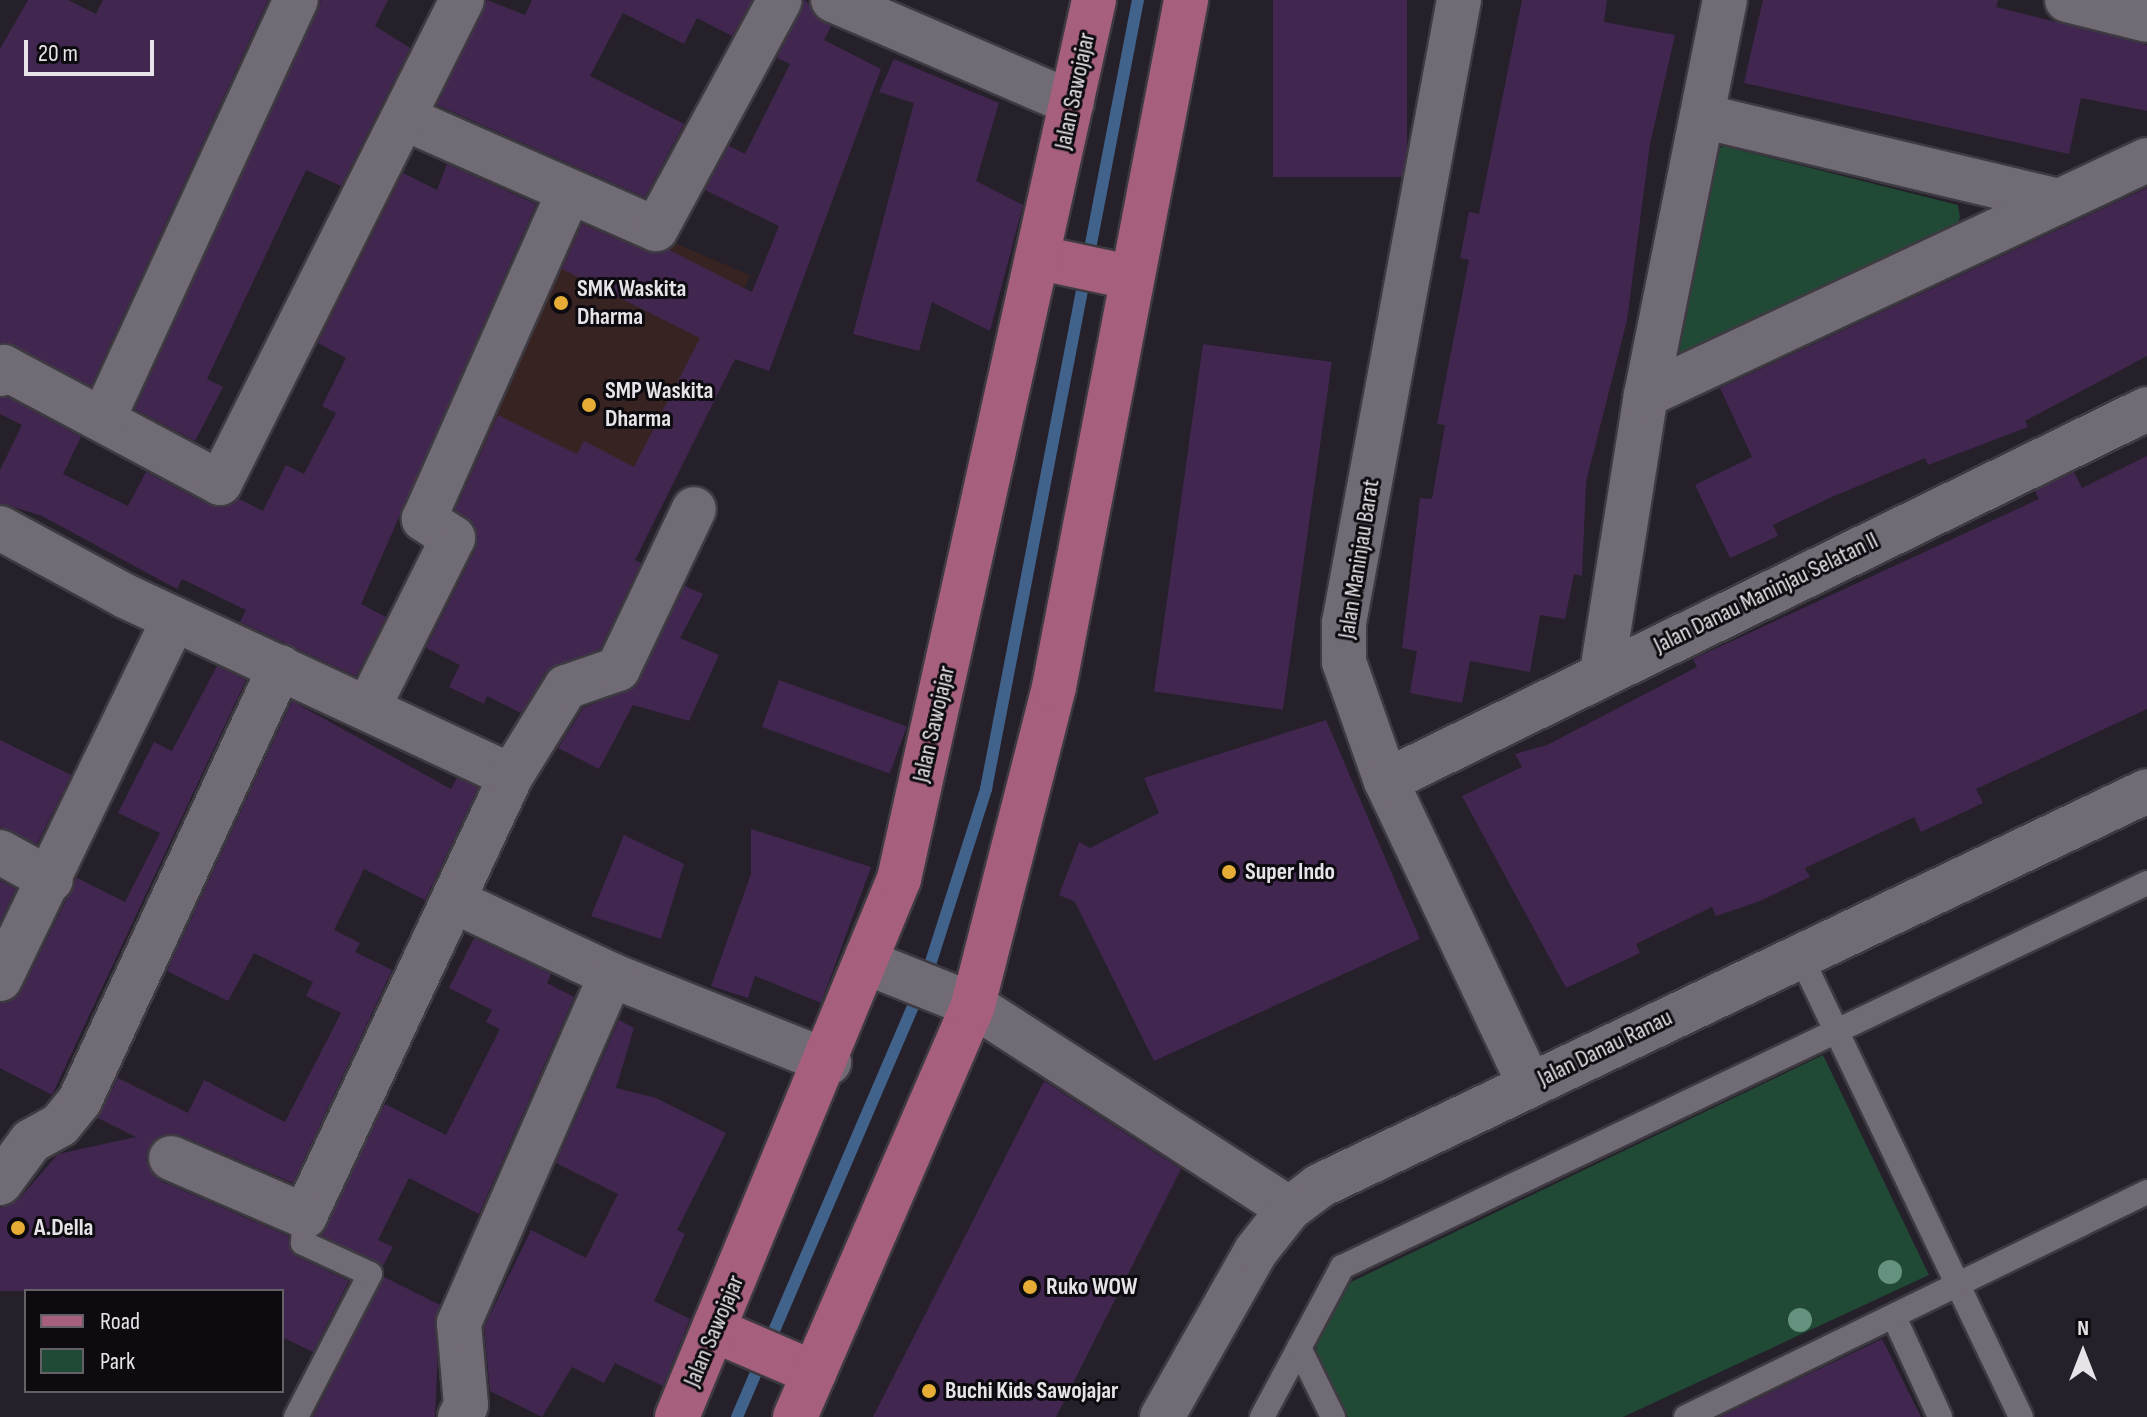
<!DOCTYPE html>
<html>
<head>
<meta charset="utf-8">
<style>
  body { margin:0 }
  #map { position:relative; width:2147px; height:1417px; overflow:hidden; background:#252029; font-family:"Sofia Sans Condensed",sans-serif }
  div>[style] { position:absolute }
  .education>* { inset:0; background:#372422; transform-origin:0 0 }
  .green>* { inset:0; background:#204936 }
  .stream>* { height:12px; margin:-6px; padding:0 6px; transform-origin:6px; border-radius:6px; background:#41628b }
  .building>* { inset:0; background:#412750; transform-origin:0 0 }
  .roads { filter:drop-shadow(2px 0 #3e3a41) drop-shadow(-2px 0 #3e3a41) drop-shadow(0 2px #3e3a41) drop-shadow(0 -2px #3e3a41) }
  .lane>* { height:24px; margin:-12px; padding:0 12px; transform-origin:12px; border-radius:12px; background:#716b75 }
  .street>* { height:44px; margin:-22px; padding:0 22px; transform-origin:22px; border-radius:22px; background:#716b75 }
  .primary>* { height:44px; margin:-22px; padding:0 22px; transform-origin:22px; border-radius:22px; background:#a65f7c }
  .trees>* { width:24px; height:24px; margin:-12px; border-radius:50%; background:#64927e }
  .dots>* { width:22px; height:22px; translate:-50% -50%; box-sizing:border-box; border:4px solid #0d0b0f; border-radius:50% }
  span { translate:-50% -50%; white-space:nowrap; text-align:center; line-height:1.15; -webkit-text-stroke:6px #0d0b0f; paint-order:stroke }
  .street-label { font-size:24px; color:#e6e3e9 }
  .poi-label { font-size:24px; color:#e6e3e9; font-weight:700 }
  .left { translate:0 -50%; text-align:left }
  .legend { position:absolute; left:24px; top:1289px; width:260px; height:104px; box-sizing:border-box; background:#0d0b0f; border:2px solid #646166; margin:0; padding:10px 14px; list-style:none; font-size:24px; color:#e6e3e9 }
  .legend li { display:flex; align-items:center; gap:16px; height:40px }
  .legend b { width:40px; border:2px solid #646166 }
  .north { position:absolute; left:2043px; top:1313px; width:80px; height:80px; -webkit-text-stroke:6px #0d0b0f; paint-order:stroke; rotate:0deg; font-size:22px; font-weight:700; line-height:32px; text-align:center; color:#e6e3e9 }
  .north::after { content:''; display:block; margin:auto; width:28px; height:36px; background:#e6e3e9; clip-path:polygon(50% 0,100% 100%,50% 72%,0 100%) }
  .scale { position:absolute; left:24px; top:40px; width:130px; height:36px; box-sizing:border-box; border:4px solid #e6e3e9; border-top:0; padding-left:10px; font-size:24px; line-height:28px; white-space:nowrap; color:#e6e3e9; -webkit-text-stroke:6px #0d0b0f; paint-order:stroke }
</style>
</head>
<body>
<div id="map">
  <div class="education">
    <div style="left:573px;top:200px;width:192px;height:300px;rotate:23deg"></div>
  </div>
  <div class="green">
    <div style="clip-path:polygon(1723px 146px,1958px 205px,1960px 218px,1954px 229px,1683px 367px,1673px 358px,1712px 154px)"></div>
    <div style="clip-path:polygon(1823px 1055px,1929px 1275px,1623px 1417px,1348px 1417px,1316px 1354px,1317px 1340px,1351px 1282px)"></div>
  </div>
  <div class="stream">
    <div style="left:737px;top:1417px;width:488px;rotate:-66.8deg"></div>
    <div style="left:929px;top:968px;width:188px;rotate:-72.3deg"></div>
    <div style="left:986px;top:789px;width:804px;rotate:-79.1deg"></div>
  </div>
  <div class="building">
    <div style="clip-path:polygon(28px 0,68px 0,96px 14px,103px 0,268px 0,91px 386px,0 342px,0 49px)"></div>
    <div style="clip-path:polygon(321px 0,388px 0,375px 26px,410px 48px,341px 186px,306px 170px,207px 379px,223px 387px,195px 441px,135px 409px)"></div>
    <div style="clip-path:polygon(487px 0,525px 15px,532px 0,752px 0,732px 36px,697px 18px,684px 44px,623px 13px,590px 76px,684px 124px,645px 197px,437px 105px)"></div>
    <div style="clip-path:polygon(805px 0,831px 26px,824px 40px,881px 69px,769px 371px,735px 359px,635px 560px,641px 563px,600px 649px,545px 673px,521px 713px,487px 696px,484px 704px,449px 687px,460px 665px,426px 648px,476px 548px,475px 527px,455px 510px,498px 415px,577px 454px,584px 441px,634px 467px,700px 338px,562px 269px,582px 224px,647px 252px,669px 250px,752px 292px,779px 226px,705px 190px,729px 146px,745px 154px,790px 64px,777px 58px)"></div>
    <div style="left:1273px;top:0;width:134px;height:177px"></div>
    <div style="clip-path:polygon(1522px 0,1607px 0,1604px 22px,1675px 35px,1650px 144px,1627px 320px,1586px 482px,1582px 576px,1574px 574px,1565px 619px,1540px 615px,1530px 672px,1470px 661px,1462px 703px,1410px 693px,1417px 651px,1402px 648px,1420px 498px,1432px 499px,1445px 425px,1437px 424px,1469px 260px,1460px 258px,1469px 212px,1479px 214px)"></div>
    <div style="clip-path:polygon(1763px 0,1998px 0,1996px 7px,2147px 45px,2147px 111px,2081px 98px,2069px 154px,1744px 83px)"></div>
    <div style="clip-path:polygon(894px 59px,999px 103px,976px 181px,1023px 205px,990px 331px,932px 302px,919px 351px,853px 334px,914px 103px,879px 92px)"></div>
    <div style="clip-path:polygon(447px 164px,536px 204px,361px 604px,386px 617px,356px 676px,240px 622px,246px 610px,182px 579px,177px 589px,42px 516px,0 503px,0 470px,22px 425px,0 414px,0 398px,7px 397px,81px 437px,63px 474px,128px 506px,146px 472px,209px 505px,239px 499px,263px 511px,286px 465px,304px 474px,336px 413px,322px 406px,346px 358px,318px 343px,403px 173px,437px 190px)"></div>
    <div style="clip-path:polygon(2147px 188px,2147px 356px,2025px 421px,2028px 427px,1928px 465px,1925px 458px,1834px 496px,1773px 525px,1778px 536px,1730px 558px,1695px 485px,1752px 457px,1720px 388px)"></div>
    <div style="left:1203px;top:344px;width:130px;height:351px;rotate:8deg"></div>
    <div style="clip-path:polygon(2147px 456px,2147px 709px,1976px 789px,1983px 803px,1921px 832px,1914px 817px,1805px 868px,1810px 877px,1760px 901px,1716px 916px,1712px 907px,1636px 944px,1640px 953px,1566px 988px,1462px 796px,1522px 767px,1515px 754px,1547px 745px,1697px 667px,1693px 659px,2039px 499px,2035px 491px,2074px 472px,2082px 488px)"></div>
    <div style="clip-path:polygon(685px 586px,703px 594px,680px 638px,719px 655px,689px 721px,633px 705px,599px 769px,558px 748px,583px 708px,635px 687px)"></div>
    <div style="clip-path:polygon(217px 666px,246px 680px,52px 1095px,0 1068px,0 1004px,22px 990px,77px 878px,125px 902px,160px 833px,118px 813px,154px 742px,172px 751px)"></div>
    <div style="left:779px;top:680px;width:136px;height:50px;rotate:20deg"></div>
    <div style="clip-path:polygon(292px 701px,451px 789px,457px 778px,478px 788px,425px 900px,364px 869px,334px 930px,360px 943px,355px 952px,392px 970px,293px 1183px,180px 1135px,157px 1138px,146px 1160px,161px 1181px,288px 1236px,296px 1256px,349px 1281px,313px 1352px,282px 1337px,282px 1291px,0 1291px,0 1208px,20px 1198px,58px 1154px,136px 1137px,98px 1118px,118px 1078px,188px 1113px,204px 1080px,285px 1122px,341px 1013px,306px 996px,313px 982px,254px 953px,228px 1001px,167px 971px)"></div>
    <div style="clip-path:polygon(1326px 720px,1420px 939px,1154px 1061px,1075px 902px,1059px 895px,1079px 842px,1090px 848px,1159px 813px,1144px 778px)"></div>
    <div style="clip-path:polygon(0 740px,71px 775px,37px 844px,0 827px)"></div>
    <div style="clip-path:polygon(751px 829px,871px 867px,821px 1003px,755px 976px,748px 998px,711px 986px,751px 874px)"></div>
    <div style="clip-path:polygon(624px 835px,684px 864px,661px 939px,591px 916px)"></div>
    <div style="clip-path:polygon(0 881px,16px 889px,0 922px)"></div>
    <div style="clip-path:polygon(474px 938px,551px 974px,547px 983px,574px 997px,479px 1214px,409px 1178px,378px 1240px,393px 1247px,383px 1266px,321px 1235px,385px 1104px,446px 1135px,500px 1029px,486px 1022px,492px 1010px,449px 988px)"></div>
    <div style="clip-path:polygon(619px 1020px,634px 1028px,616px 1088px,656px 1098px,726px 1133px,677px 1230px,685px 1234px,654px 1301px,690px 1319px,663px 1386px,615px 1363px,604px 1383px,572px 1367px,542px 1417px,490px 1391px,484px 1327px,531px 1230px,586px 1258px,618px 1194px,556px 1163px)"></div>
    <div style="clip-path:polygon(1044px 1081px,1181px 1169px,1056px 1417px,873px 1417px)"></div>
    <div style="clip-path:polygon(384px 1277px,440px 1305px,435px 1417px,313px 1417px)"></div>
    <div style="clip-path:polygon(1882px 1339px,1921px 1417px,1720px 1417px,1769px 1393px)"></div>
  </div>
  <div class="roads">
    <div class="lane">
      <div style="left:1799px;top:953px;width:514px;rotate:64.43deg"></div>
      <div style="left:1895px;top:1319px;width:108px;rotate:65.3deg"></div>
      <div style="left:296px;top:1417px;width:161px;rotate:-62.6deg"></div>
      <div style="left:370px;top:1274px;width:74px;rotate:-155.2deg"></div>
      <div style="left:303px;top:1243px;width:27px;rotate:-86deg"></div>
      <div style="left:1262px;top:1417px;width:78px;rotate:-61.8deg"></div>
      <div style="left:1333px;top:1417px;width:77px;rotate:-116.2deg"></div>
      <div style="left:1299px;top:1348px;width:92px;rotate:-62deg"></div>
      <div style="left:1342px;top:1267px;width:892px;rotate:-25.5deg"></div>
      <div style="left:1686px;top:1417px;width:513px;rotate:-26.02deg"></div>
    </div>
    <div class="street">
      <div style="left:833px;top:0;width:260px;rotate:23.3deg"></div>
      <div style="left:1459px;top:0;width:634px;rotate:100.46deg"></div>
      <div style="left:1344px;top:623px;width:39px;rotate:90deg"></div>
      <div style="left:1344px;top:662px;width:126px;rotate:70.6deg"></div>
      <div style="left:1386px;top:781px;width:336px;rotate:64.7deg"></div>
      <div style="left:2067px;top:0;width:82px;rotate:14deg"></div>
      <div style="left:1702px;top:116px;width:363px;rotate:13.4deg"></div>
      <div style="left:404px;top:118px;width:275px;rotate:23.8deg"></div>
      <div style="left:656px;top:229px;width:260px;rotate:-61.6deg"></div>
      <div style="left:0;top:374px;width:8px;rotate:-67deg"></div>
      <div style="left:3px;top:367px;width:246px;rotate:28.1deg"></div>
      <div style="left:220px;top:483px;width:540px;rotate:-63.39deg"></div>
      <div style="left:1646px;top:395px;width:553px;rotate:-25.13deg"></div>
      <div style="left:104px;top:417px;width:459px;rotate:-65.3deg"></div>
      <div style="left:0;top:528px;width:142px;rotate:28.5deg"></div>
      <div style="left:125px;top:596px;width:426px;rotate:25deg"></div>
      <div style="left:511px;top:776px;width:486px;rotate:115.1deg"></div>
      <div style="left:305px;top:1216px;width:146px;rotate:-156.6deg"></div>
      <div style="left:1602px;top:672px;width:280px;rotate:-81deg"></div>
      <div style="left:1646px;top:395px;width:403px;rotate:-78.7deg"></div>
      <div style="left:369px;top:706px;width:188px;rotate:-63.4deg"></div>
      <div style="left:453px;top:538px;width:35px;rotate:-147deg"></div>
      <div style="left:424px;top:519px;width:358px;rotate:-66.1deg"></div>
      <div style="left:511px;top:776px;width:105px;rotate:-58.3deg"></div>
      <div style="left:566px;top:687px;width:55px;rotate:-19.1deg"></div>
      <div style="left:618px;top:669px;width:177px;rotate:-64.6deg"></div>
      <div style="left:1386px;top:781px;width:847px;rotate:-26.05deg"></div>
      <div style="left:0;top:852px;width:58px;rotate:28.8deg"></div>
      <div style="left:454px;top:901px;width:174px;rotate:25.2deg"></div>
      <div style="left:611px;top:975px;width:235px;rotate:21.8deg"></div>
      <div style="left:868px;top:963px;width:113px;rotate:21.8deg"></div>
      <div style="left:973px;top:1005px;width:376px;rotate:32.8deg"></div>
      <div style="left:0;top:979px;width:400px;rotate:-64.2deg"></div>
      <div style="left:0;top:1183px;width:52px;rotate:-53.6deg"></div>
      <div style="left:31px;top:1141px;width:33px;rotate:-29deg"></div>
      <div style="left:60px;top:1125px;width:32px;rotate:-51deg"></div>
      <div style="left:80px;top:1100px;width:477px;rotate:-65.2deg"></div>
      <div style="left:460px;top:1417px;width:13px;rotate:-63deg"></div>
      <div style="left:466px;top:1405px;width:82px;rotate:-94.9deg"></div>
      <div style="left:459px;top:1323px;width:380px;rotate:-66.4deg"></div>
      <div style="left:1162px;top:1417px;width:191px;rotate:-60.5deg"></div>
      <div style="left:1256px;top:1251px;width:53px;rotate:-51.8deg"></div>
      <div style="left:1289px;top:1209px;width:38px;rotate:-37deg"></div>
      <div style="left:1319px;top:1186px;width:917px;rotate:-25.5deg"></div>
    </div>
    <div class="primary">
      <div style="left:1041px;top:258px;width:91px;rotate:12.1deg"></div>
      <div style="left:714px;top:1330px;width:109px;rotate:23.3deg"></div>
      <div style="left:677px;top:1417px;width:582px;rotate:-67.58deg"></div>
      <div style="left:899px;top:879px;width:900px;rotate:-77.49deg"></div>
      <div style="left:795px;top:1417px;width:449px;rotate:-66.6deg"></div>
      <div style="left:973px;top:1005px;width:328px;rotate:-75.7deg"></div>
      <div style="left:1054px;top:687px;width:700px;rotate:-79.12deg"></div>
    </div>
  </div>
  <div class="trees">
    <div style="left:1890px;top:1272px"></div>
    <div style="left:1800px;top:1320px"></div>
  </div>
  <div class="dots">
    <div style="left:561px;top:303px;background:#e5ad35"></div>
    <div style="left:589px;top:405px;background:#e5ad35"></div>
    <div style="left:1229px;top:872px;background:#e5ad35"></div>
    <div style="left:18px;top:1228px;background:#e5ad35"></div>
    <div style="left:1030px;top:1287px;background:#e5ad35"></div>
    <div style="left:929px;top:1391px;background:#e5ad35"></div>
  </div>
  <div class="street-label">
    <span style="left:1075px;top:91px;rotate:-78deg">Jalan Sawojajar</span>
    <span style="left:1359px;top:559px;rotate:-81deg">Jalan Maninjau Barat</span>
    <span style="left:1766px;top:593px;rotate:-26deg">Jalan Danau Maninjau Selatan II</span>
    <span style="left:934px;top:724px;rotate:-77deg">Jalan Sawojajar</span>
    <span style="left:1605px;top:1048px;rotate:-26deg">Jalan Danau Ranau</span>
    <span style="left:714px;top:1331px;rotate:-67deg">Jalan Sawojajar</span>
  </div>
  <div class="poi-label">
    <span class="left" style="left:577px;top:303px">SMK Waskita<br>Dharma</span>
    <span class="left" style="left:605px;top:405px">SMP Waskita<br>Dharma</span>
    <span class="left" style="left:1245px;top:872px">Super Indo</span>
    <span class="left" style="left:34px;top:1228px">A.Della</span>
    <span class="left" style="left:1046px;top:1287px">Ruko WOW</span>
    <span class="left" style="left:945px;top:1391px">Buchi Kids Sawojajar</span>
  </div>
  <ul class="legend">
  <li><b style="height:10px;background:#a65f7c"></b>Road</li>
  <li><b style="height:22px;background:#204936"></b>Park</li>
  </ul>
  <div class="north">N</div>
  <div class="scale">20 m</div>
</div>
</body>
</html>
